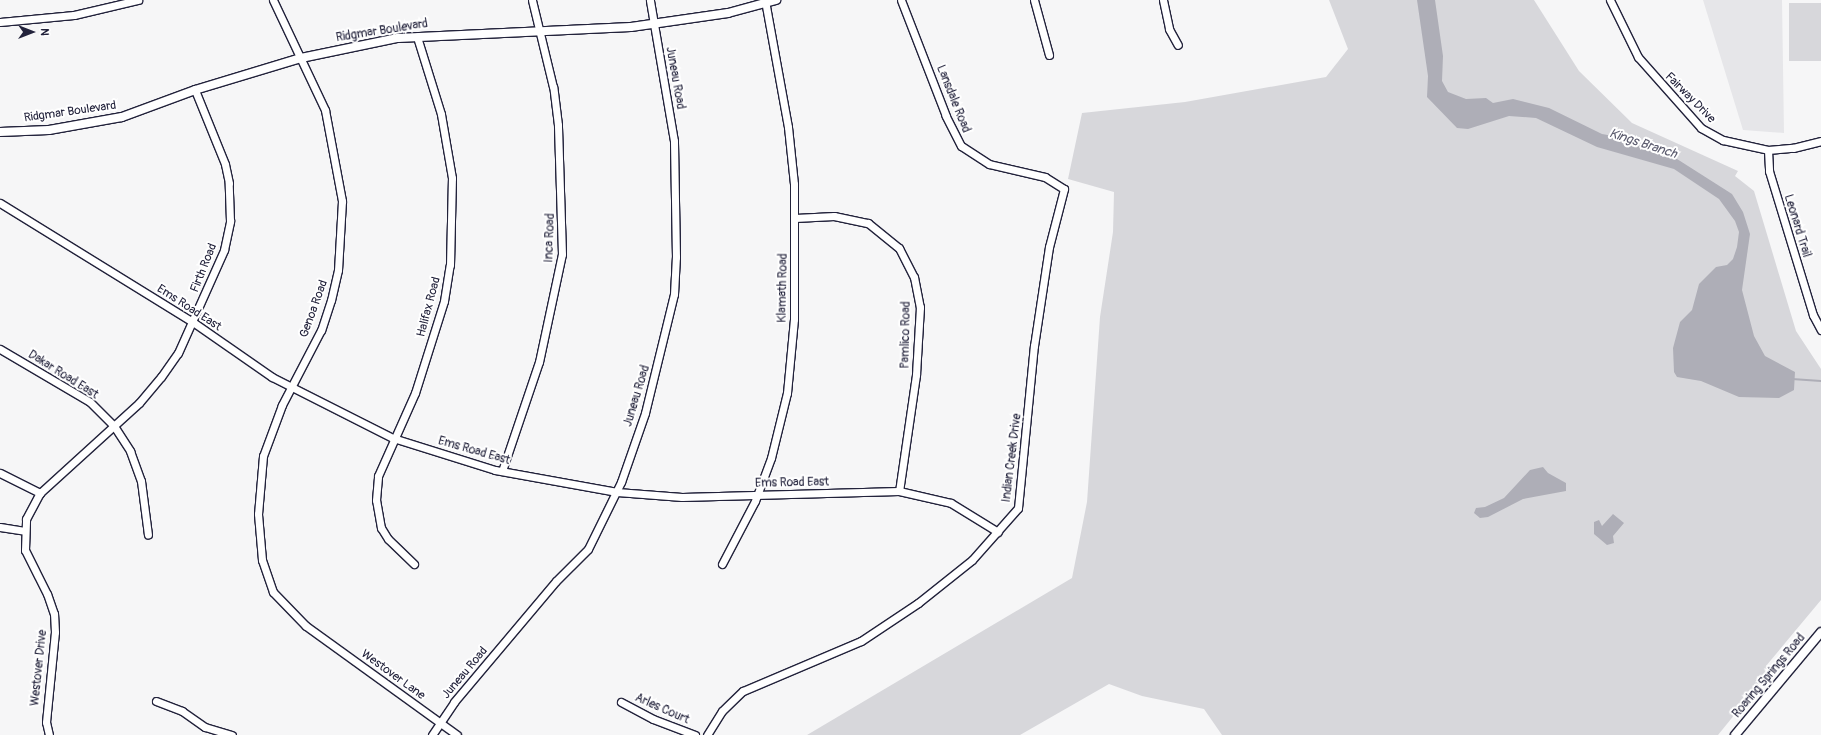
<!DOCTYPE html>
<html>
<head>
<meta charset="utf-8">
<style>
  body { margin:0 }
  #map { position:relative; width:1821px; height:735px; overflow:hidden; background:#f6f6f7; font-family:Pangolin,sans-serif }
  div>[style] { position:absolute }
  .built>* { inset:0; background:#e6e6e9 }
  .green>* { inset:0; background:#d7d7db; transform-origin:0 0 }
  .water>* { inset:0; background:#aeaeb7 }
  .stream>* { height:2px; margin:-1px; padding:0 1px; transform-origin:1px; border-radius:1px; background:#aeaeb7 }
  .roads { filter:drop-shadow(1px 0 #22223b) drop-shadow(-1px 0 #22223b) drop-shadow(0 1px #22223b) drop-shadow(0 -1px #22223b) }
  .minor>* { height:7px; margin:-3.5px; padding:0 3.5px; transform-origin:3.5px; border-radius:3.5px; background:#fff }
  .tertiary>* { height:8px; margin:-4px; padding:0 4px; transform-origin:4px; border-radius:4px; background:#fff }
  span { translate:-50% -50%; white-space:nowrap; text-align:center; line-height:1.15; -webkit-text-stroke:4px #fff; paint-order:stroke }
  .street-label { font-size:12px; color:#22223b }
  .water-label { font-size:13px; color:#5a5a6d; font-style:italic }
  .north { position:absolute; left:12px; top:12px; width:40px; height:40px; -webkit-text-stroke:3px #fff; paint-order:stroke; rotate:90deg; font-size:11px; font-weight:700; line-height:16px; text-align:center; color:#22223b }
  .north::after { content:''; display:block; margin:auto; width:14px; height:18px; background:#22223b; clip-path:polygon(50% 0,100% 100%,50% 72%,0 100%) }
</style>
</head>
<body>
<div id="map">
  <div class="built">
    <div style="clip-path:polygon(1703px 0,1782px 0,1784px 133px,1743px 130px)"></div>
  </div>
  <div class="green">
    <div style="clip-path:polygon(1329px 0,1534px 0,1579px 71px,1632px 123px,1738px 171px,1735px 176px,1754px 191px,1796px 331px,1821px 369px,1821px 600px,1766px 666px,1770px 671px,1718px 735px,1222px 735px,1204px 709px,1142px 696px,1109px 684px,1020px 735px,807px 735px,1072px 578px,1087px 502px,1100px 317px,1113px 232px,1114px 192px,1068px 179px,1082px 113px,1185px 102px,1326px 77px,1348px 49px)"></div>
    <div style="left:1789px;top:3px;width:32px;height:58px"></div>
  </div>
  <div class="water">
    <div style="clip-path:polygon(1417px 0,1435px 0,1443px 56px,1442px 81px,1448px 92px,1466px 99px,1486px 98px,1493px 103px,1513px 99px,1549px 108px,1602px 134px,1630px 139px,1666px 152px,1732px 194px,1743px 212px,1750px 234px,1742px 290px,1754px 336px,1765px 356px,1795px 372px,1794px 390px,1779px 398px,1739px 397px,1701px 381px,1677px 377px,1674px 372px,1673px 348px,1680px 322px,1692px 310px,1699px 284px,1716px 267px,1727px 265px,1733px 259px,1737px 247px,1739px 232px,1735px 221px,1719px 199px,1674px 169px,1597px 147px,1536px 118px,1509px 116px,1468px 129px,1457px 128px,1427px 97px,1428px 76px)"></div>
    <div style="clip-path:polygon(1543px 467px,1548px 473px,1566px 483px,1566px 491px,1523px 499px,1488px 517px,1480px 518px,1474px 513px,1476px 508px,1485px 507px,1504px 498px,1530px 470px)"></div>
    <div style="clip-path:polygon(1613px 514px,1624px 523px,1613px 536px,1614px 543px,1607px 545px,1594px 534px,1594px 522px,1599px 520px,1602px 526px)"></div>
  </div>
  <div class="stream">
    <div style="left:1792px;top:379px;width:29px;rotate:4deg"></div>
  </div>
  <div class="roads">
    <div class="minor">
      <div style="left:273px;top:0;width:122px;rotate:64.7deg"></div>
      <div style="left:325px;top:110px;width:93px;rotate:79.4deg"></div>
      <div style="left:342px;top:201px;width:69px;rotate:93.3deg"></div>
      <div style="left:338px;top:270px;width:31px;rotate:103deg"></div>
      <div style="left:331px;top:300px;width:32px;rotate:108deg"></div>
      <div style="left:321px;top:330px;width:85px;rotate:117.5deg"></div>
      <div style="left:282px;top:405px;width:54px;rotate:110.4deg"></div>
      <div style="left:263px;top:456px;width:58px;rotate:94.9deg"></div>
      <div style="left:258px;top:514px;width:46px;rotate:85deg"></div>
      <div style="left:262px;top:560px;width:34px;rotate:71deg"></div>
      <div style="left:273px;top:592px;width:47px;rotate:45.9deg"></div>
      <div style="left:306px;top:626px;width:186px;rotate:35.8deg"></div>
      <div style="left:1034px;top:0;width:57px;rotate:74.7deg"></div>
      <div style="left:1163px;top:0;width:30px;rotate:78deg"></div>
      <div style="left:1169px;top:29px;width:18px;rotate:61deg"></div>
      <div style="left:1610px;top:0;width:64px;rotate:63.8deg"></div>
      <div style="left:1638px;top:57px;width:95px;rotate:48.4deg"></div>
      <div style="left:1701px;top:128px;width:25px;rotate:29deg"></div>
      <div style="left:1723px;top:140px;width:46px;rotate:12.5deg"></div>
      <div style="left:1768px;top:150px;width:25px;rotate:-5deg"></div>
      <div style="left:1793px;top:148px;width:29px;rotate:-14deg"></div>
      <div style="left:0;top:22px;width:74px;rotate:-5.4deg"></div>
      <div style="left:74px;top:15px;width:66px;rotate:-13.2deg"></div>
      <div style="left:1768px;top:150px;width:21px;rotate:87deg"></div>
      <div style="left:1769px;top:171px;width:151px;rotate:73deg"></div>
      <div style="left:1813px;top:315px;width:17px;rotate:62deg"></div>
      <div style="left:0;top:203px;width:227px;rotate:31.7deg"></div>
      <div style="left:193px;top:322px;width:96px;rotate:34.8deg"></div>
      <div style="left:272px;top:377px;width:136px;rotate:26.8deg"></div>
      <div style="left:393px;top:438px;width:107px;rotate:17.4deg"></div>
      <div style="left:495px;top:470px;width:124px;rotate:10.2deg"></div>
      <div style="left:617px;top:492px;width:65px;rotate:4.4deg"></div>
      <div style="left:682px;top:497px;width:217px;rotate:-1.6deg"></div>
      <div style="left:899px;top:491px;width:53px;rotate:13deg"></div>
      <div style="left:951px;top:503px;width:55px;rotate:31.7deg"></div>
      <div style="left:795px;top:218px;width:39px;rotate:-3deg"></div>
      <div style="left:834px;top:216px;width:35px;rotate:12deg"></div>
      <div style="left:868px;top:223px;width:40px;rotate:39deg"></div>
      <div style="left:899px;top:248px;width:33px;rotate:63deg"></div>
      <div style="left:914px;top:277px;width:31px;rotate:79deg"></div>
      <div style="left:920px;top:307px;width:68px;rotate:93.4deg"></div>
      <div style="left:916px;top:375px;width:117px;rotate:98.3deg"></div>
      <div style="left:0;top:349px;width:104px;rotate:30.5deg"></div>
      <div style="left:90px;top:402px;width:34px;rotate:45deg"></div>
      <div style="left:114px;top:426px;width:30px;rotate:57deg"></div>
      <div style="left:130px;top:451px;width:32px;rotate:70deg"></div>
      <div style="left:141px;top:481px;width:54px;rotate:82.6deg"></div>
      <div style="left:502px;top:471px;width:115px;rotate:-71.3deg"></div>
      <div style="left:539px;top:362px;width:110px;rotate:-78deg"></div>
      <div style="left:562px;top:254px;width:129px;rotate:-91.8deg"></div>
      <div style="left:558px;top:125px;width:38px;rotate:-97deg"></div>
      <div style="left:553px;top:87px;width:89px;rotate:-103.6deg"></div>
      <div style="left:0;top:473px;width:45px;rotate:26.6deg"></div>
      <div style="left:0;top:527px;width:25px;rotate:9deg"></div>
      <div style="left:414px;top:564px;width:36px;rotate:-136deg"></div>
      <div style="left:388px;top:539px;width:13px;rotate:-122deg"></div>
      <div style="left:381px;top:528px;width:28px;rotate:-100deg"></div>
      <div style="left:376px;top:500px;width:24px;rotate:-85deg"></div>
      <div style="left:378px;top:476px;width:91px;rotate:-66deg"></div>
      <div style="left:415px;top:393px;width:96px;rotate:-72.5deg"></div>
      <div style="left:444px;top:301px;width:36px;rotate:-81deg"></div>
      <div style="left:450px;top:265px;width:87px;rotate:-88.7deg"></div>
      <div style="left:452px;top:178px;width:65px;rotate:-99.8deg"></div>
      <div style="left:441px;top:114px;width:81px;rotate:-107.3deg"></div>
      <div style="left:722px;top:564px;width:71px;rotate:-62.4deg"></div>
      <div style="left:755px;top:501px;width:46px;rotate:-69.6deg"></div>
      <div style="left:771px;top:458px;width:67px;rotate:-76.2deg"></div>
      <div style="left:787px;top:393px;width:74px;rotate:-84.6deg"></div>
      <div style="left:794px;top:319px;width:135px;rotate:-90deg"></div>
      <div style="left:794px;top:184px;width:57px;rotate:-96deg"></div>
      <div style="left:788px;top:127px;width:129px;rotate:-100.3deg"></div>
      <div style="left:156px;top:701px;width:28px;rotate:21deg"></div>
      <div style="left:182px;top:711px;width:28px;rotate:35deg"></div>
      <div style="left:205px;top:727px;width:28px;rotate:17deg"></div>
      <div style="left:621px;top:702px;width:36px;rotate:28deg"></div>
      <div style="left:653px;top:719px;width:45px;rotate:20.9deg"></div>
      <div style="left:49px;top:735px;width:13px;rotate:-103deg"></div>
      <div style="left:46px;top:722px;width:90px;rotate:-84.3deg"></div>
      <div style="left:55px;top:632px;width:18px;rotate:-93deg"></div>
      <div style="left:54px;top:614px;width:21px;rotate:-109deg"></div>
      <div style="left:47px;top:594px;width:49px;rotate:-116.6deg"></div>
      <div style="left:25px;top:550px;width:31px;rotate:-88deg"></div>
      <div style="left:26px;top:519px;width:30px;rotate:-62deg"></div>
      <div style="left:40px;top:493px;width:134px;rotate:-42.3deg"></div>
      <div style="left:139px;top:403px;width:34px;rotate:-50deg"></div>
      <div style="left:161px;top:377px;width:29px;rotate:-55deg"></div>
      <div style="left:178px;top:353px;width:113px;rotate:-65.9deg"></div>
      <div style="left:224px;top:250px;width:30px;rotate:-78deg"></div>
      <div style="left:230px;top:221px;width:38px;rotate:-92deg"></div>
      <div style="left:229px;top:183px;width:19px;rotate:-102deg"></div>
      <div style="left:225px;top:164px;width:80px;rotate:-112.1deg"></div>
      <div style="left:432px;top:735px;width:40px;rotate:-56deg"></div>
      <div style="left:454px;top:702px;width:158px;rotate:-49.9deg"></div>
      <div style="left:556px;top:581px;width:45px;rotate:-45deg"></div>
      <div style="left:588px;top:549px;width:75px;rotate:-63.8deg"></div>
      <div style="left:621px;top:482px;width:73px;rotate:-70.8deg"></div>
      <div style="left:645px;top:413px;width:122px;rotate:-76.3deg"></div>
      <div style="left:674px;top:294px;width:37px;rotate:-87deg"></div>
      <div style="left:676px;top:257px;width:116px;rotate:-91deg"></div>
      <div style="left:674px;top:141px;width:143px;rotate:-99.7deg"></div>
      <div style="left:707px;top:735px;width:28px;rotate:-58deg"></div>
      <div style="left:722px;top:711px;width:29px;rotate:-44deg"></div>
      <div style="left:743px;top:691px;width:128px;rotate:-23deg"></div>
      <div style="left:861px;top:641px;width:69px;rotate:-33.7deg"></div>
      <div style="left:918px;top:603px;width:69px;rotate:-38.5deg"></div>
      <div style="left:972px;top:560px;width:69px;rotate:-48.5deg"></div>
      <div style="left:1018px;top:508px;width:163px;rotate:-84.4deg"></div>
      <div style="left:1034px;top:346px;width:100px;rotate:-81.4deg"></div>
      <div style="left:1049px;top:247px;width:60px;rotate:-75.5deg"></div>
      <div style="left:1064px;top:189px;width:22px;rotate:-148deg"></div>
      <div style="left:1045px;top:177px;width:57px;rotate:-166.9deg"></div>
      <div style="left:989px;top:164px;width:33px;rotate:-147deg"></div>
      <div style="left:961px;top:146px;width:34px;rotate:-117deg"></div>
      <div style="left:946px;top:116px;width:124px;rotate:-111.2deg"></div>
    </div>
    <div class="tertiary">
      <div style="left:0;top:132px;width:49px;rotate:-2.3deg"></div>
      <div style="left:49px;top:130px;width:74px;rotate:-10.1deg"></div>
      <div style="left:122px;top:117px;width:78px;rotate:-20.3deg"></div>
      <div style="left:195px;top:90px;width:111px;rotate:-16.8deg"></div>
      <div style="left:301px;top:58px;width:99px;rotate:-11.7deg"></div>
      <div style="left:398px;top:38px;width:233px;rotate:-2.7deg"></div>
      <div style="left:631px;top:27px;width:98px;rotate:-8.2deg"></div>
      <div style="left:728px;top:13px;width:50px;rotate:-15.2deg"></div>
      <div style="left:1735px;top:735px;width:134px;rotate:-50.1deg"></div>
    </div>
  </div>
  <div class="street-label">
    <span style="left:382px;top:31px;rotate:-9deg">Ridgmar Boulevard</span>
    <span style="left:675px;top:78px;rotate:80deg">Juneau Road</span>
    <span style="left:1690px;top:98px;rotate:45deg">Fairway Drive</span>
    <span style="left:953px;top:99px;rotate:68deg">Lansdale Road</span>
    <span style="left:70px;top:112px;rotate:-8deg">Ridgmar Boulevard</span>
    <span style="left:1797px;top:226px;rotate:73deg">Leonard Trail</span>
    <span style="left:550px;top:238px;rotate:-88deg">Inca Road</span>
    <span style="left:204px;top:268px;rotate:-68deg">Firth Road</span>
    <span style="left:783px;top:288px;rotate:-89deg">Klamath Road</span>
    <span style="left:429px;top:307px;rotate:-75deg">Halifax Road</span>
    <span style="left:189px;top:308px;rotate:33deg">Ems Road East</span>
    <span style="left:314px;top:309px;rotate:-70deg">Genoa Road</span>
    <span style="left:906px;top:335px;rotate:-89deg">Pamlico Road</span>
    <span style="left:63px;top:375px;rotate:32deg">Dakar Road East</span>
    <span style="left:637px;top:396px;rotate:-73deg">Juneau Road</span>
    <span style="left:474px;top:451px;rotate:16deg">Ems Road East</span>
    <span style="left:1012px;top:458px;rotate:-83deg">Indian Creek Drive</span>
    <span style="left:792px;top:483px;rotate:-1deg">Ems Road East</span>
    <span style="left:39px;top:668px;rotate:-84deg">Westover Drive</span>
    <span style="left:465px;top:673px;rotate:-50deg">Juneau Road</span>
    <span style="left:393px;top:675px;rotate:36deg">Westover Lane</span>
    <span style="left:1769px;top:676px;rotate:-50deg">Roaring Springs Road</span>
    <span style="left:662px;top:709px;rotate:24deg">Arles Court</span>
  </div>
  <div class="water-label">
    <span style="left:1643px;top:144px;rotate:18deg">Kings Branch</span>
  </div>
  <div class="north">N</div>
</div>
</body>
</html>
